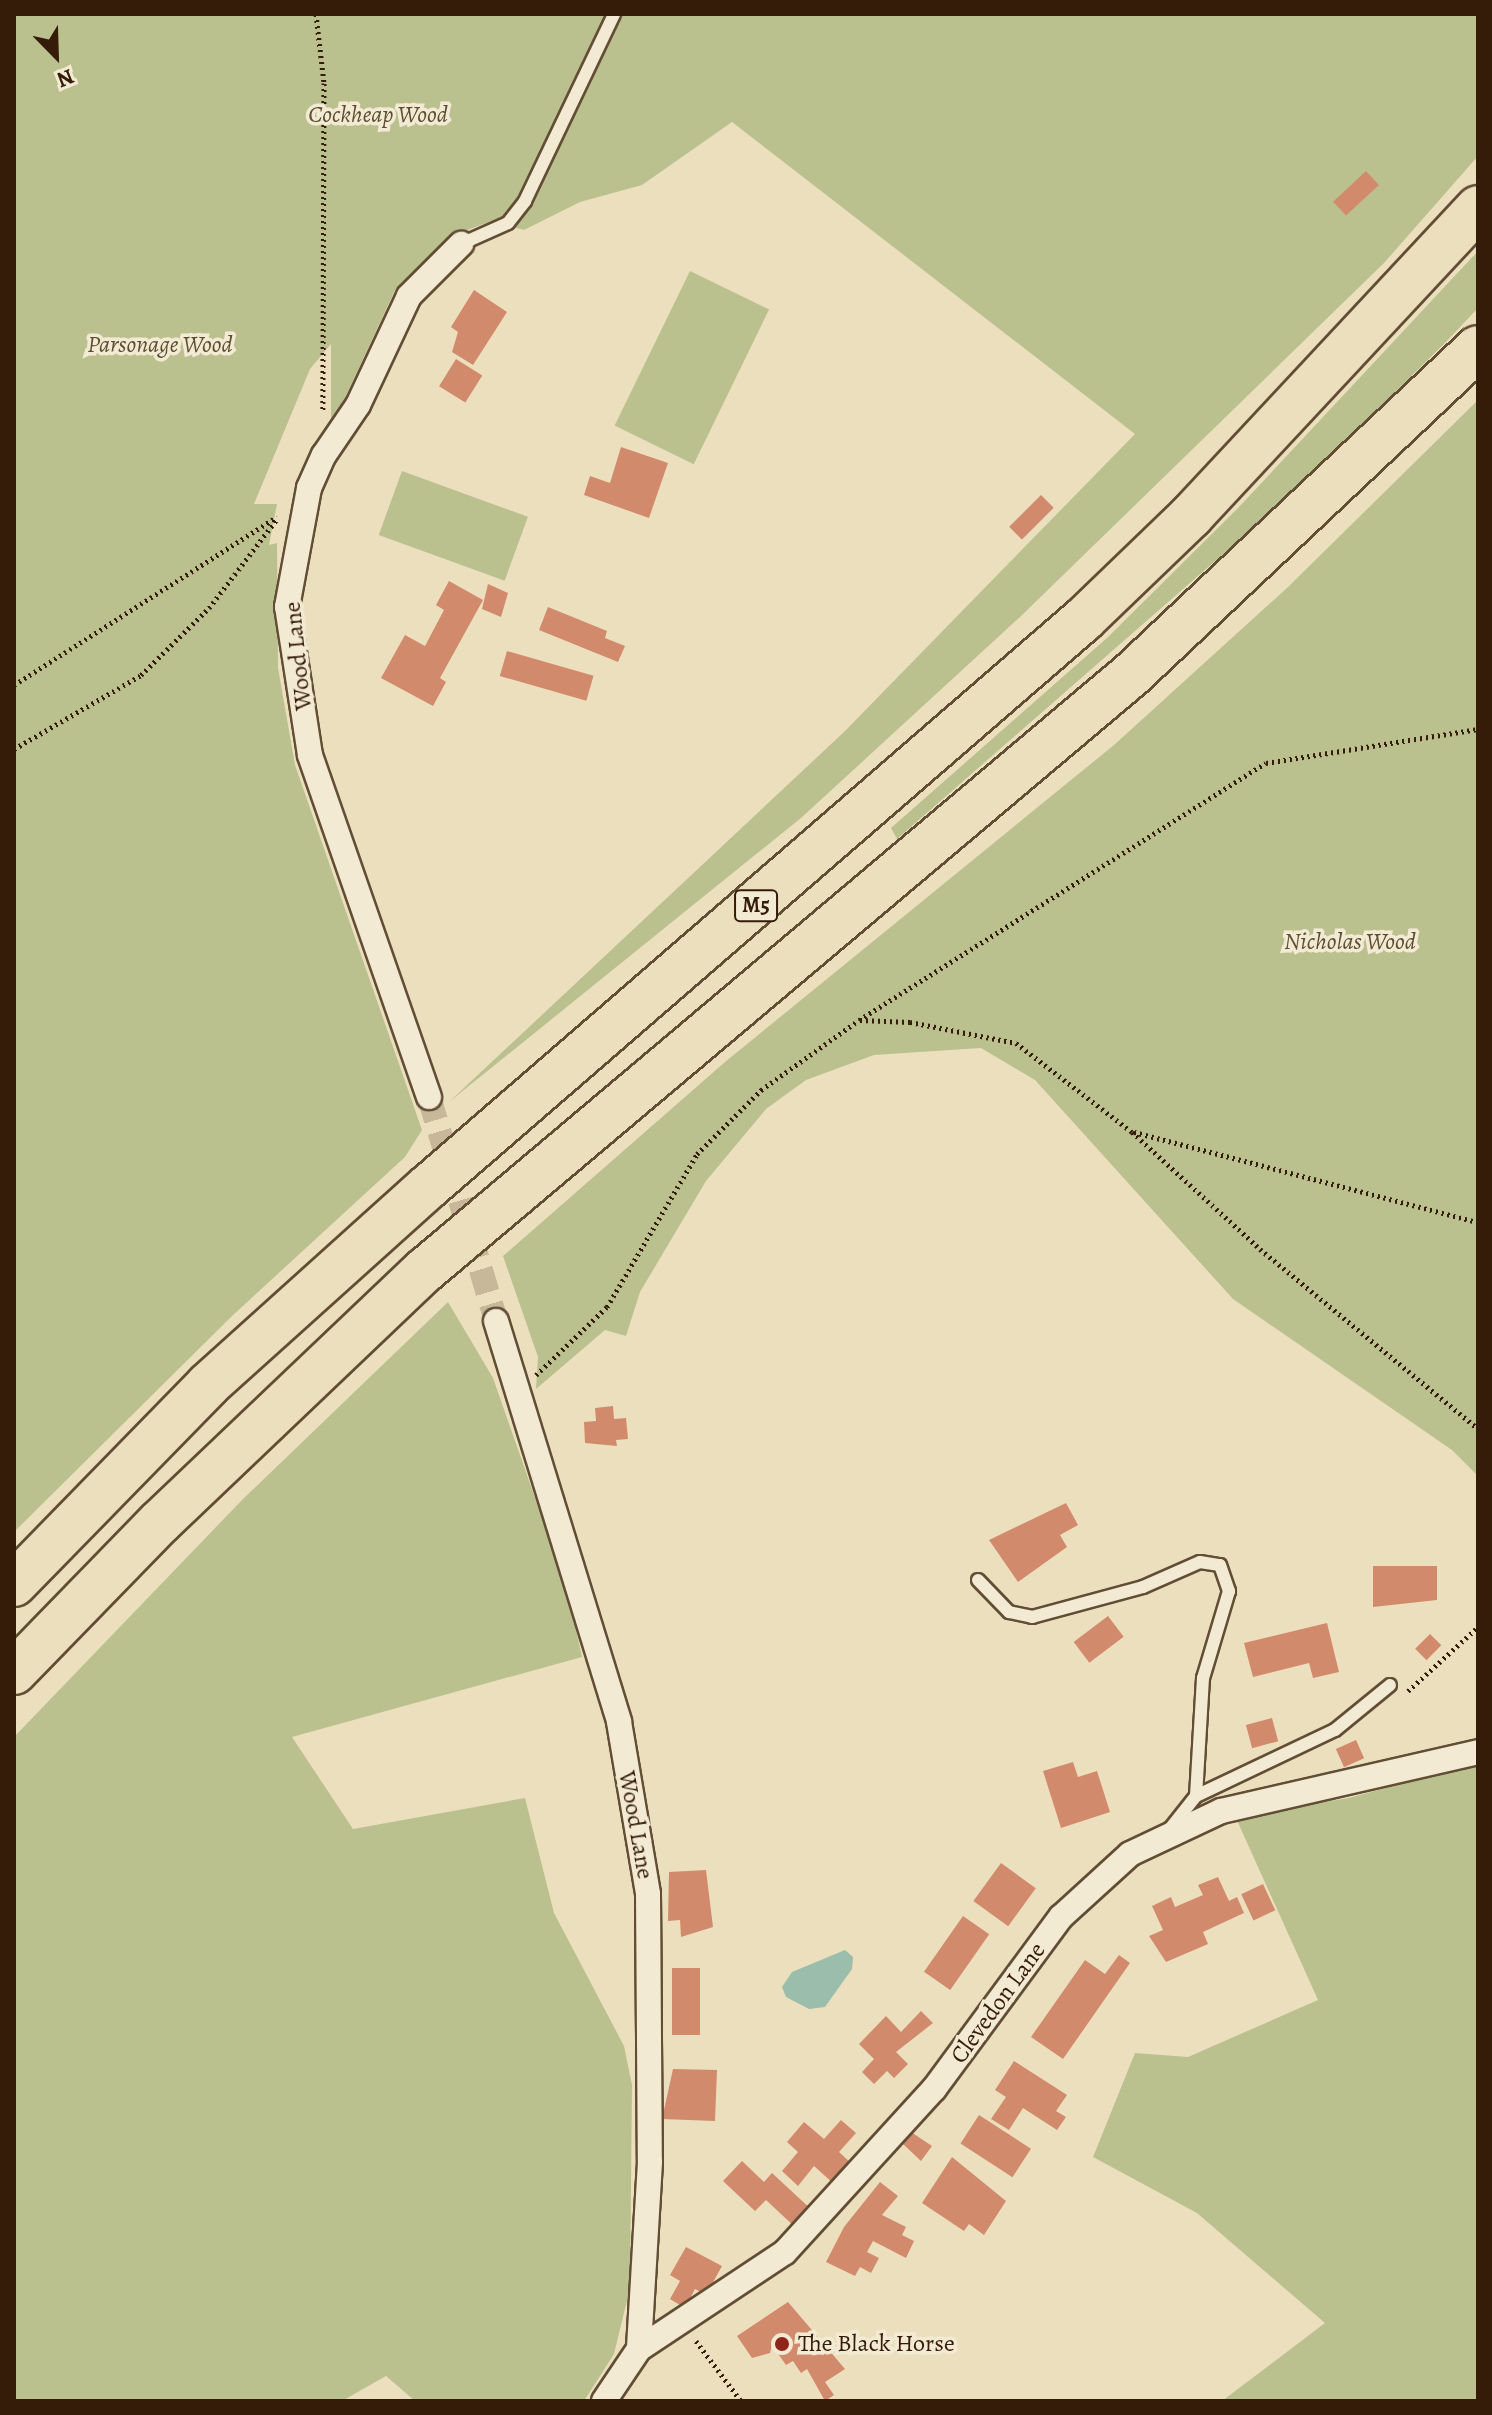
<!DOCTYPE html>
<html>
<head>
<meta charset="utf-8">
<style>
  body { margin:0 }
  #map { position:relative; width:1492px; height:2415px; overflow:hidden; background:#ecdfbd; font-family:Alegreya,serif }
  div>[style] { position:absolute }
  .green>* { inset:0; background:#bac18f; transform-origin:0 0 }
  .water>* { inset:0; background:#9abdac }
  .building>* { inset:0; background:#d28a6c; transform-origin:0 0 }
  .street-tunnel>* { height:24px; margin-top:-12px; transform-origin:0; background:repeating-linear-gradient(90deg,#c7b899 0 24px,transparent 0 36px) }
  .path>* { height:5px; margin-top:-2.5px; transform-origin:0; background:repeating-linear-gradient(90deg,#341c08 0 2px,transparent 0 6px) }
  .roads { filter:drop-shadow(2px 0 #624d35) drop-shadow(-2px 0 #624d35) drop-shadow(0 2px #624d35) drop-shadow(0 -2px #624d35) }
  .lane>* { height:12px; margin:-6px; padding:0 6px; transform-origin:6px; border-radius:6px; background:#f3ead4 }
  .street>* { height:24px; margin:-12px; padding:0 12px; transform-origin:12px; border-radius:12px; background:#f3ead4 }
  .highway>* { height:44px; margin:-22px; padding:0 22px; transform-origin:22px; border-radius:22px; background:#ecdfbd }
  .dots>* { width:22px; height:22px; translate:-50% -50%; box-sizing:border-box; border:4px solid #f3ead4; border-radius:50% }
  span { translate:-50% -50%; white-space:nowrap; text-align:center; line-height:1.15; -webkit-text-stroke:7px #f3ead4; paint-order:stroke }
  .shield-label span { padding:2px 6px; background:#f3ead4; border:2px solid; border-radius:6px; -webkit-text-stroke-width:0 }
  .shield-label { font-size:22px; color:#341c08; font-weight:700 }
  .park-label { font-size:24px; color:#5c4e30; font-style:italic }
  .street-label { font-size:24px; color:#341c08 }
  .poi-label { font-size:24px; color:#341c08 }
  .left { translate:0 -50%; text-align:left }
  .frame { position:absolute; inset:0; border:16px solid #341c08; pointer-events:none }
  .north { position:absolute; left:16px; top:16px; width:80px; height:80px; -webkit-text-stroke:6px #f3ead4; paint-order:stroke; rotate:157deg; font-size:22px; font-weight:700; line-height:32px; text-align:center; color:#341c08 }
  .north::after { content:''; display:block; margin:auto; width:28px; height:36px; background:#341c08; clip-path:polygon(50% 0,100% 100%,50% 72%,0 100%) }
</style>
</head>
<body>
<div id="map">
  <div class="green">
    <div style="clip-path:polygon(14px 14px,1478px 14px,1478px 156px,1384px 263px,1020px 617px,801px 818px,449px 1102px,844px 732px,1135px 434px,732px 122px,642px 185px,580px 202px,524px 230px,492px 221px,456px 234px,396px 288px,331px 428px,331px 344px,310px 369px,254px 504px,277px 504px,269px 545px,277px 543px,278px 668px,295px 765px,422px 1130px,405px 1157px,232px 1316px,14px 1532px)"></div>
    <div style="clip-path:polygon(1478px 251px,1478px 308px,1443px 345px,1286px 499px,897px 839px,891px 828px,1107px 638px,1239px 507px)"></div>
    <div style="left:690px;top:271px;width:88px;height:172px;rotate:26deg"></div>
    <div style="clip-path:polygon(1478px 400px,1478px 1476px,1452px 1450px,1233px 1299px,1035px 1080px,981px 1048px,874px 1055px,806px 1080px,766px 1109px,706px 1181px,640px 1292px,626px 1336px,605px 1330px,536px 1389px,538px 1357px,503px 1256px,725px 1062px,1114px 745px,1287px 588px)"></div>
    <div style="left:402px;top:471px;width:134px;height:68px;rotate:20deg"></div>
    <div style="clip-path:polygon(448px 1302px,493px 1378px,567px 1589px,582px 1657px,292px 1737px,353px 1829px,525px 1798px,554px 1913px,624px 2046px,632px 2085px,630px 2288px,614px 2354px,584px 2401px,415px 2401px,386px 2376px,342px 2401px,14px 2401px,14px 1737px,243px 1499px)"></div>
    <div style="clip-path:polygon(1478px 1763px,1478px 2401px,1222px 2401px,1325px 2323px,1197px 2213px,1093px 2157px,1135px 2053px,1188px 2057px,1318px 2000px,1235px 1816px,1349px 1798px)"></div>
  </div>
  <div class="water">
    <div style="clip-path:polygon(845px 1950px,853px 1957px,852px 1969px,825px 2007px,809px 2009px,786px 1997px,782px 1987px,792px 1972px)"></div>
  </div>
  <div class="building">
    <div style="left:1366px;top:171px;width:19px;height:45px;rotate:47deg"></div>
    <div style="clip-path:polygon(474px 290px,507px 312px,473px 365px,452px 352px,458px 332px,451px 327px)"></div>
    <div style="left:456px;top:359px;width:31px;height:32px;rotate:32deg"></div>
    <div style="clip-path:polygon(621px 447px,668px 463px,649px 518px,584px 495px,590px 476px,610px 483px)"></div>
    <div style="left:1041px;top:495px;width:18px;height:45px;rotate:45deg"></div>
    <div style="clip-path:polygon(449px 581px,483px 600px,440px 678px,446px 682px,433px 706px,381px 678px,405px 635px,425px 646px,444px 610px,436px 605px)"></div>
    <div style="clip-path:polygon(488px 584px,508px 593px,501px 617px,482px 609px)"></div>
    <div style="clip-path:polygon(548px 607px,607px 631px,605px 638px,625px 646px,618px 662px,539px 630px)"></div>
    <div style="left:507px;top:651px;width:90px;height:26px;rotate:16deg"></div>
    <div style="clip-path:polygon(613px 1406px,614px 1419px,626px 1418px,628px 1439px,616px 1440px,617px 1446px,585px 1443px,584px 1422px,596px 1421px,595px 1408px)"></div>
    <div style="clip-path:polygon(1066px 1503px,1078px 1525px,1060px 1535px,1067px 1547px,1018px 1582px,989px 1540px)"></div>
    <div style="clip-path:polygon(1373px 1566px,1437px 1566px,1437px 1600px,1373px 1607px)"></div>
    <div style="left:1108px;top:1616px;width:26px;height:43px;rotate:53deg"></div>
    <div style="clip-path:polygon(1327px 1623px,1339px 1672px,1313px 1678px,1309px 1663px,1253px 1677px,1244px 1643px)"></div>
    <div style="left:1430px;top:1634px;width:16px;height:21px;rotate:45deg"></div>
    <div style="left:1272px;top:1718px;width:24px;height:27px;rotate:75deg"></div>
    <div style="left:1356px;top:1740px;width:20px;height:22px;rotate:66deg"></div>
    <div style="clip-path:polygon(1073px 1762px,1078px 1777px,1097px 1771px,1110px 1812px,1061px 1828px,1043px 1771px)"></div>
    <div style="left:1001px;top:1863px;width:43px;height:47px;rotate:36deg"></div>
    <div style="clip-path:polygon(706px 1870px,713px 1927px,681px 1937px,680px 1920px,668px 1921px,669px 1872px)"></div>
    <div style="clip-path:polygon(1218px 1877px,1229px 1901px,1237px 1897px,1244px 1913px,1203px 1932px,1208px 1944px,1166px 1962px,1149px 1936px,1163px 1930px,1152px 1906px,1171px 1897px,1175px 1907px,1203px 1895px,1198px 1885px)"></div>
    <div style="left:1263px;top:1884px;width:29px;height:24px;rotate:65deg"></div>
    <div style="left:963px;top:1916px;width:32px;height:68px;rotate:35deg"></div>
    <div style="clip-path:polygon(1119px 1955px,1130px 1963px,1063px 2059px,1031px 2037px,1085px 1960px,1105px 1974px)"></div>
    <div style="left:672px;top:1968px;width:28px;height:67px"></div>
    <div style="clip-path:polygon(921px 2011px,933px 2023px,896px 2052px,908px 2064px,894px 2078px,887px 2071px,874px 2084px,862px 2072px,874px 2059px,859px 2044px,886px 2016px,901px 2032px)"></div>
    <div style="clip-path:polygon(1014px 2061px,1067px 2095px,1056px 2111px,1066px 2117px,1057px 2130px,1023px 2108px,1009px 2130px,991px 2119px,1006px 2097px,995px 2090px)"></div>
    <div style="clip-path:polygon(673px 2069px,717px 2070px,715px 2121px,662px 2119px)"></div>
    <div style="left:979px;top:2115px;width:62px;height:34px;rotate:33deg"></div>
    <div style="clip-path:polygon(841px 2120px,856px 2133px,839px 2152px,853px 2165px,835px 2185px,814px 2166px,798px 2186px,782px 2171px,798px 2152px,787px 2142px,804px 2122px,824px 2139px)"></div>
    <div style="clip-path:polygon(911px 2132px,932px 2146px,921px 2161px,903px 2144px)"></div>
    <div style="clip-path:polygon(952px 2157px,1006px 2201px,984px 2235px,969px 2224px,964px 2231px,922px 2203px)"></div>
    <div style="clip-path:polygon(742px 2161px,764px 2182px,772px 2173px,813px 2211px,797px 2229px,766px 2200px,755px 2211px,723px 2181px)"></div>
    <div style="clip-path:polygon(880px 2182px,898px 2196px,882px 2215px,906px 2227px,902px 2235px,914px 2241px,906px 2258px,873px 2241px,867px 2252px,879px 2258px,871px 2273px,860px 2267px,855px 2276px,826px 2262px,844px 2227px)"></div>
    <div style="clip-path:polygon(686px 2247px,722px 2266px,706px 2295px,695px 2289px,685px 2308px,670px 2299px,680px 2281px,670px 2275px)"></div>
    <div style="clip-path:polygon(788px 2302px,845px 2369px,825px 2382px,834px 2395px,825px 2401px,807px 2369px,801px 2373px,793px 2361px,786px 2365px,772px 2345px,770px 2353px,752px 2358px,737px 2336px)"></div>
  </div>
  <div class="street-tunnel">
    <div style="left:429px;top:1097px;width:234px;rotate:73.3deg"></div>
  </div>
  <div class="path">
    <div style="left:316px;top:14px;width:69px;rotate:83.4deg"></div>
    <div style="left:324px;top:83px;width:329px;rotate:90.2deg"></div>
    <div style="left:14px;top:685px;width:312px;rotate:-32.6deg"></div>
    <div style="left:14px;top:749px;width:147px;rotate:-30.2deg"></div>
    <div style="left:141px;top:675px;width:95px;rotate:-44.6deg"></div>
    <div style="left:209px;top:608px;width:112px;rotate:-52.6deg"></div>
    <div style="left:860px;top:1020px;width:50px;rotate:2.3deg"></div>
    <div style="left:910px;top:1022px;width:108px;rotate:11.2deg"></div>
    <div style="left:1016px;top:1043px;width:146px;rotate:37.5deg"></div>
    <div style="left:1132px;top:1132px;width:173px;rotate:42.4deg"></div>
    <div style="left:1260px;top:1249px;width:283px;rotate:39.5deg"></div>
    <div style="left:1134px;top:1132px;width:356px;rotate:14.7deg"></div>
    <div style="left:536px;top:1375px;width:98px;rotate:-43.8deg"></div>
    <div style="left:607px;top:1307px;width:178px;rotate:-59.5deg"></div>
    <div style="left:697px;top:1154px;width:91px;rotate:-45deg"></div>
    <div style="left:761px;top:1090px;width:120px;rotate:-35.5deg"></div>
    <div style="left:859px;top:1020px;width:481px;rotate:-32.3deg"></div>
    <div style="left:1266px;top:763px;width:215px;rotate:-9.1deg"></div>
    <div style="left:1408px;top:1691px;width:95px;rotate:-42.4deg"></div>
    <div style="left:696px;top:2341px;width:75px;rotate:53.1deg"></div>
  </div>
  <div class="roads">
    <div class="lane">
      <div style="left:461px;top:244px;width:51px;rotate:-24.1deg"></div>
      <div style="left:508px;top:223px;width:28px;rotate:-52deg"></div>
      <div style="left:525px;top:201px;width:207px;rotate:-64.5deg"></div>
      <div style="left:978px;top:1580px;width:45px;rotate:45.9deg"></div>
      <div style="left:1009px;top:1612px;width:24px;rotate:12deg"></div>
      <div style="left:1032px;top:1617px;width:115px;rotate:-15.1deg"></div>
      <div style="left:1143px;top:1587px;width:62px;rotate:-23.7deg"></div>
      <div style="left:1200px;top:1562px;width:20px;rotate:9deg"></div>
      <div style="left:1220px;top:1565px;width:28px;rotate:71deg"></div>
      <div style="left:1229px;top:1591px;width:91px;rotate:106.6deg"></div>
      <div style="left:1203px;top:1678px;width:118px;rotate:93.4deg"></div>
      <div style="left:1169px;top:1830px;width:43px;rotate:-51.5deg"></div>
      <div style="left:1196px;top:1796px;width:154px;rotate:-25.4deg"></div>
      <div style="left:1335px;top:1730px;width:71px;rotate:-39.3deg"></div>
    </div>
    <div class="street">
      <div style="left:429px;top:1097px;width:362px;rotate:-109.2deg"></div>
      <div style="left:310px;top:755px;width:150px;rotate:-98.8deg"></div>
      <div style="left:287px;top:607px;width:121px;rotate:-79.5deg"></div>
      <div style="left:309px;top:488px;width:36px;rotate:-66deg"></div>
      <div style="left:324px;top:455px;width:60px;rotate:-55.8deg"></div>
      <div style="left:358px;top:405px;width:120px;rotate:-64.9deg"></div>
      <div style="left:409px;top:296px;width:74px;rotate:-45deg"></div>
      <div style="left:496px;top:1321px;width:419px;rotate:72.9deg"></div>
      <div style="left:619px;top:1722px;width:174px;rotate:80.4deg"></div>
      <div style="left:648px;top:1894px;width:268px;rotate:89.6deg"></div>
      <div style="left:650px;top:2162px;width:187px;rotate:93.4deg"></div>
      <div style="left:604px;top:2401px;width:63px;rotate:-56.1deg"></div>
      <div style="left:639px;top:2349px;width:175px;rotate:-33.6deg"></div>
      <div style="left:785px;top:2252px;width:221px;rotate:-47.6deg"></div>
      <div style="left:934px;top:2089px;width:214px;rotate:-53.6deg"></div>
      <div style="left:1061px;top:1917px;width:93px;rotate:-42.4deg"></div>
      <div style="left:1130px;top:1854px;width:101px;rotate:-25.3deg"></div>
      <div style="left:1221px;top:1811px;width:264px;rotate:-12.9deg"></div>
    </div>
    <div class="highway">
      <div style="left:14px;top:1584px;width:278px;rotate:-45.7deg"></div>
      <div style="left:208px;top:1385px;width:296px;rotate:-42deg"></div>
      <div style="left:428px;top:1187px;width:868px;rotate:-40.89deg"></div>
      <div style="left:1084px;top:619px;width:149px;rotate:-43.9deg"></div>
      <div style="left:1191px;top:516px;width:421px;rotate:-47deg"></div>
      <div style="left:14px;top:1672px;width:209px;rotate:-45.8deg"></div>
      <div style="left:160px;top:1522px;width:366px;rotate:-43.6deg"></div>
      <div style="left:425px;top:1270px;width:925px;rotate:-40.13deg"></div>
      <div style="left:1132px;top:674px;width:475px;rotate:-43.3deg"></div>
    </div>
  </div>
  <div class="dots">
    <div style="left:782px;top:2344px;background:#8f2418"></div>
  </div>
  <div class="shield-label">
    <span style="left:756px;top:906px">M5</span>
  </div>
  <div class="park-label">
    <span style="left:378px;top:115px">Cockheap Wood</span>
    <span style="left:160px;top:345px">Parsonage Wood</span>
    <span style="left:1350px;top:942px">Nicholas Wood</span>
  </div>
  <div class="street-label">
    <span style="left:298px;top:656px;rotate:-96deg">Wood Lane</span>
    <span style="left:636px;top:1825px;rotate:80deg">Wood Lane</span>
    <span style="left:998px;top:2003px;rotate:-54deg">Clevedon Lane</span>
  </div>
  <div class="poi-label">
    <span class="left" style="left:798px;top:2344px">The Black Horse</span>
  </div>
  <div class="frame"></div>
  <div class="north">N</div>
</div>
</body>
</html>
